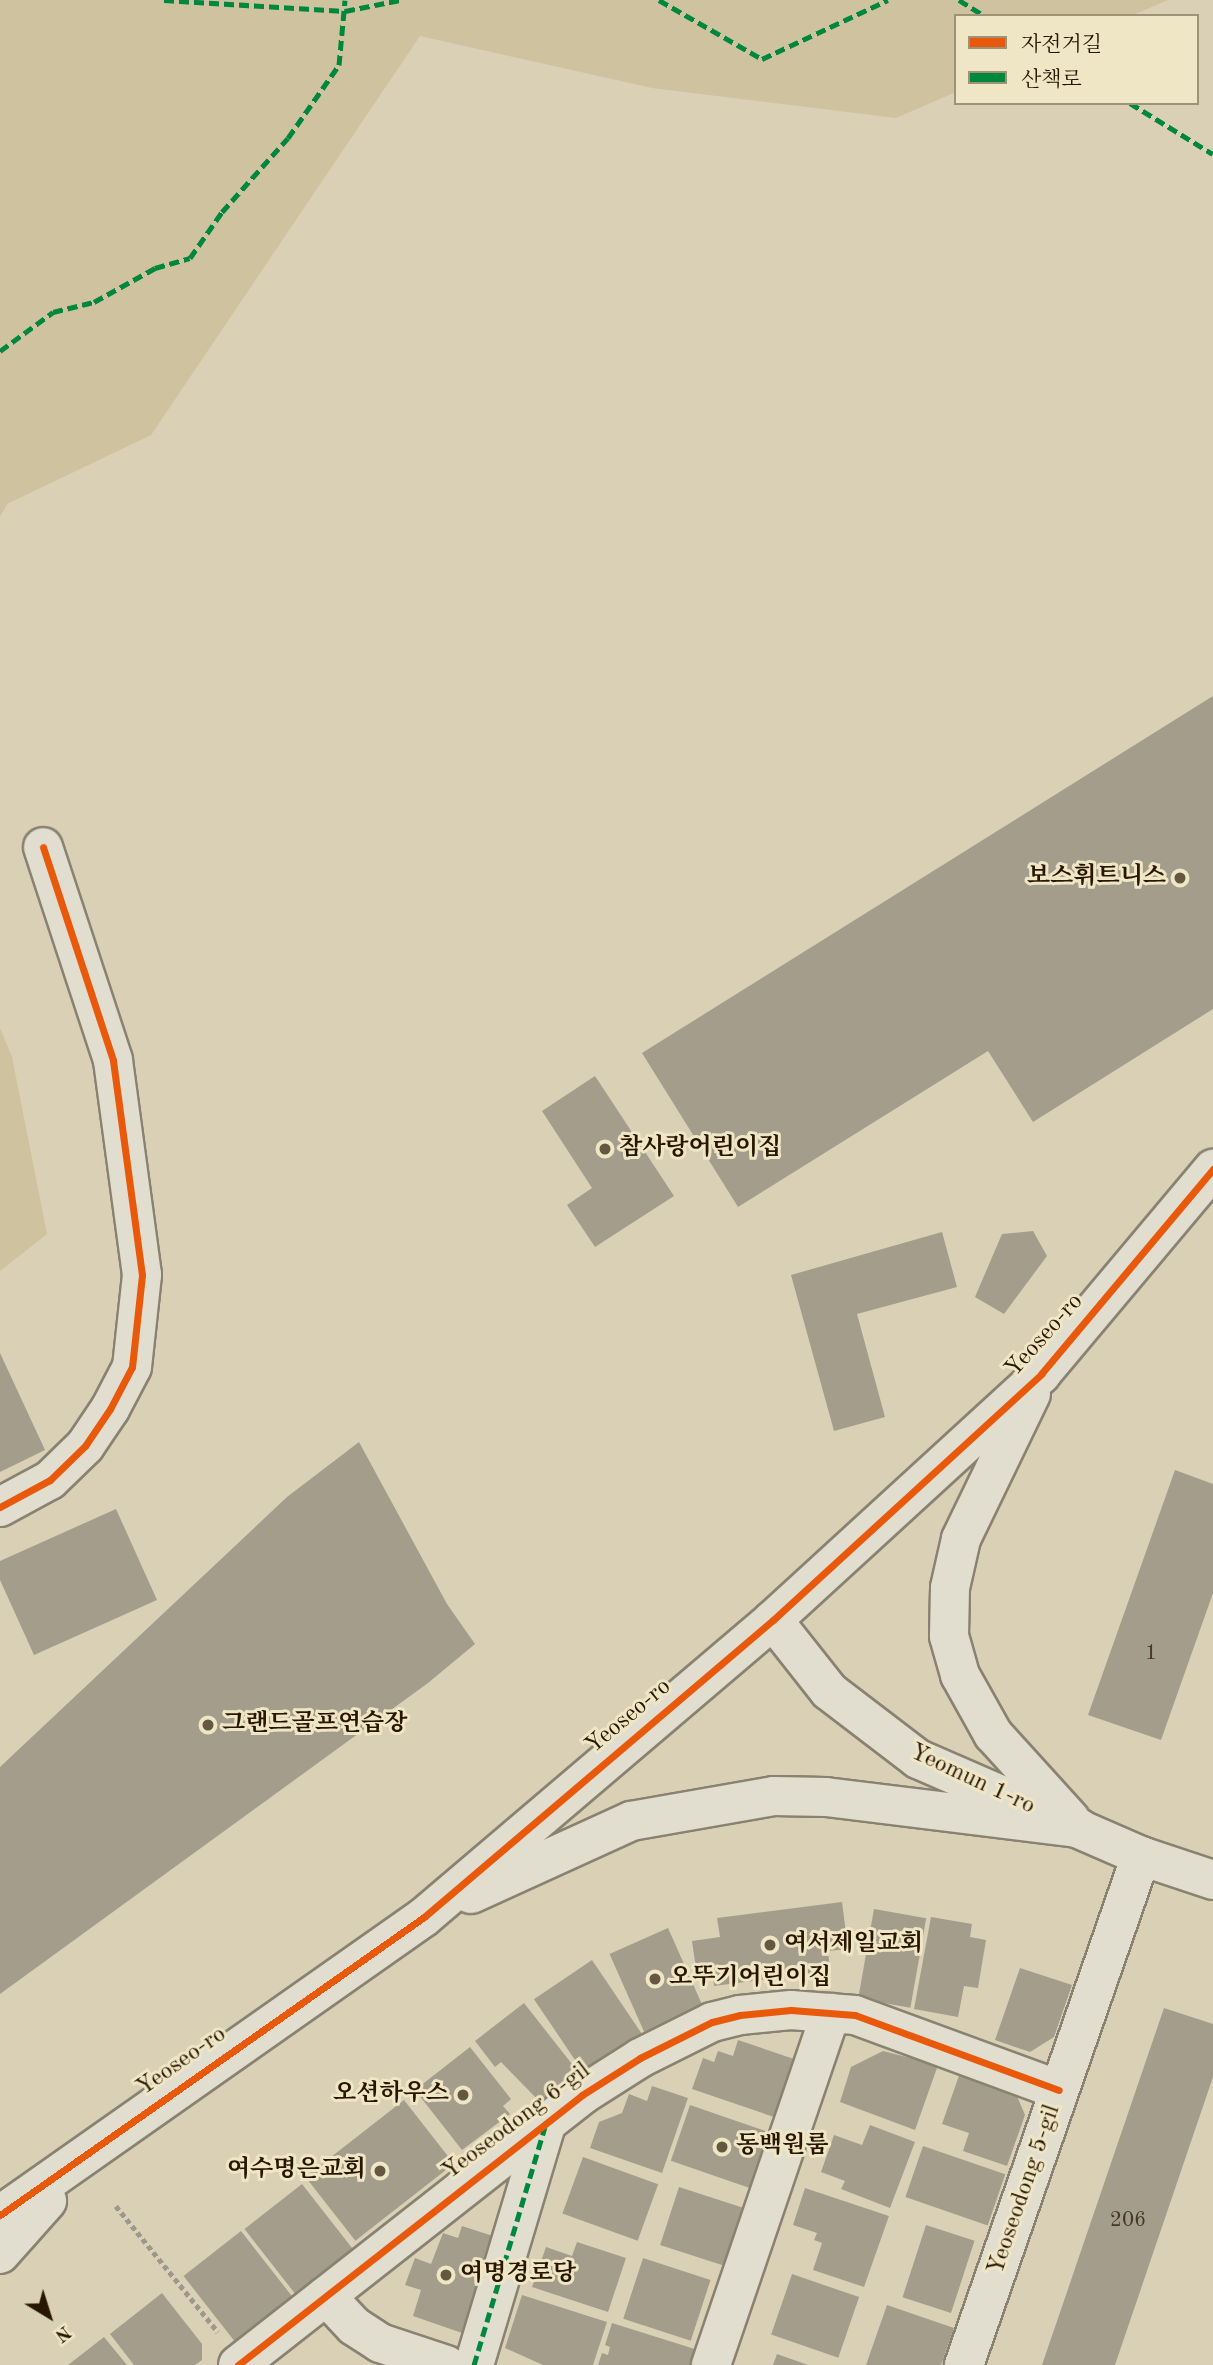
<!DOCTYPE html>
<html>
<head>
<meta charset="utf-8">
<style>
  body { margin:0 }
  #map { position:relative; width:1213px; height:2365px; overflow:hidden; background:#d9d0b6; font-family:"Old Standard TT","Noto Serif KR",serif }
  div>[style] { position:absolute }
  .green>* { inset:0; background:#cfc29e }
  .building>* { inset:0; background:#a59d8b; transform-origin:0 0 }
  .path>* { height:4.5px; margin-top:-2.25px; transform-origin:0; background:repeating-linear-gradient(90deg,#9d988c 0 5px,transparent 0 8.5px) }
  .roads { filter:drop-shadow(2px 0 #8a8271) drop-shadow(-2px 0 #8a8271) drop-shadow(0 2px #8a8271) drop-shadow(0 -2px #8a8271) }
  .minor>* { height:38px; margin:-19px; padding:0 19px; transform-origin:19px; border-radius:19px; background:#e1ddcf }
  .quiet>* { height:5px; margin-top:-2.5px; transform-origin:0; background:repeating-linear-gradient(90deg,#00873e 0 10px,transparent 0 15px) }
  .cycleway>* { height:7px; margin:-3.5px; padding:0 3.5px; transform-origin:3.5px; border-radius:3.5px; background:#e8590c }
  .dots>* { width:19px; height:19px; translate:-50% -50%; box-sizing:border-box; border:4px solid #efe6c6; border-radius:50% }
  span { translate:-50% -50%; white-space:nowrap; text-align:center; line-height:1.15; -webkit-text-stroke:6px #efe6c6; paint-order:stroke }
  .number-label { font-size:21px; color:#473823 }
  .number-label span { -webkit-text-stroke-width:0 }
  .poi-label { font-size:24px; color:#281600; font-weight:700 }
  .right { translate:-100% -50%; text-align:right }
  .left { translate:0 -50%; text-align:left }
  .street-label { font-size:24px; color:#281600 }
  .legend { position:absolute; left:954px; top:14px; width:245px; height:91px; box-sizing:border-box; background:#efe6c6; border:2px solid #9f9377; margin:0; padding:9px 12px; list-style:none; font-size:21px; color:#281600 }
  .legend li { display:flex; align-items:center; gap:14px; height:35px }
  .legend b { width:35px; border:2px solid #9f9377 }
  .north { position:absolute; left:14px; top:2281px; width:70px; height:70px; -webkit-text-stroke:5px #efe6c6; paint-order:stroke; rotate:142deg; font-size:19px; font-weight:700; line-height:28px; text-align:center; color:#281600 }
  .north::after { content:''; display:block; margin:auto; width:24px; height:32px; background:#281600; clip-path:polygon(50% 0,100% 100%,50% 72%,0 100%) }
</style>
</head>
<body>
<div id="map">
  <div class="green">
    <div style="clip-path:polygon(0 0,1168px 0,1131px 16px,956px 16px,956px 92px,896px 118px,652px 88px,420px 36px,151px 435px,7px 504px,0 517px)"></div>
    <div style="clip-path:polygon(0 1028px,12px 1057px,47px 1234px,0 1271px)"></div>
  </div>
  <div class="building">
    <div style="clip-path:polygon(1213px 696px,1213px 1009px,1033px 1122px,988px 1051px,738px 1207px,642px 1053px)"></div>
    <div style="clip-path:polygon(595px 1076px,674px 1196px,595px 1247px,567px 1205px,592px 1188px,542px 1111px)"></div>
    <div style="clip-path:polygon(1033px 1231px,1047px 1256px,1004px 1314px,975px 1297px,1002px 1234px)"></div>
    <div style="clip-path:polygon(942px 1232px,957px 1287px,857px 1314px,885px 1417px,834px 1431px,791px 1275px)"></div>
    <div style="clip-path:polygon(0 1353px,45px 1450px,0 1472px)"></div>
    <div style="clip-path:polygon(359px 1442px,447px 1604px,475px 1644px,428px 1683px,0 1994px,0 1767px,287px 1497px)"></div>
    <div style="clip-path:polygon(1175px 1470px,1213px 1484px,1213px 1593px,1161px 1740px,1088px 1715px)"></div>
    <div style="clip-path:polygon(116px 1509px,157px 1600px,34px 1655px,0 1580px,0 1561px)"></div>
    <div style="clip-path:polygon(842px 1902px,848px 1949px,828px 1951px,830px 1971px,714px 1986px,713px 1974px,697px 1976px,692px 1941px,720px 1937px,717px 1918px)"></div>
    <div style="left:874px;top:1909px;width:53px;height:91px;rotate:10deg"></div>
    <div style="clip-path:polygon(931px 1917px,972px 1924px,970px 1937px,986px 1940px,978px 1988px,964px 1986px,958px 2017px,914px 2009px)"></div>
    <div style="left:668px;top:1928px;width:85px;height:64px;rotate:66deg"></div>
    <div style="left:592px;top:1960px;width:89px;height:70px;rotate:56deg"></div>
    <div style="clip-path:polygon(1020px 1968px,1072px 1985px,1054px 2037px,1030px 2052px,995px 2040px)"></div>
    <div style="clip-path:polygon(524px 2003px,579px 2073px,541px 2103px,501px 2062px,495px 2067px,475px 2041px)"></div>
    <div style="clip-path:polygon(1164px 2008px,1213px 2024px,1213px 2077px,1115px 2365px,1042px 2365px)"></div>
    <div style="clip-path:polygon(738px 2040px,797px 2060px,777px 2118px,692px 2089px,703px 2058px,714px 2062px,718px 2051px,733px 2056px)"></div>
    <div style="clip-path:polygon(470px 2047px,511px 2099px,503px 2106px,510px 2114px,462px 2150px,415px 2090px)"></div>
    <div style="clip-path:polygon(883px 2051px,938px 2065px,915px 2130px,840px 2102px,851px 2067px)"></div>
    <div style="clip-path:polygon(961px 2070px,1014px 2089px,1025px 2115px,1007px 2166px,963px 2151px,969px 2133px,942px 2124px)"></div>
    <div style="clip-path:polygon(652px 2086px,688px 2098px,662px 2173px,590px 2148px,599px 2122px,622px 2113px,629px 2094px,647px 2101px)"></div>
    <div style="left:404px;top:2100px;width:81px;height:125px;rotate:52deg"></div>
    <div style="left:690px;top:2105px;width:88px;height:59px;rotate:19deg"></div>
    <div style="clip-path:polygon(870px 2125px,915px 2142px,890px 2208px,841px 2189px,845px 2181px,821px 2172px,834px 2135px,862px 2145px)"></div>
    <div style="left:923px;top:2146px;width:87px;height:54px;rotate:19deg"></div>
    <div style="left:583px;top:2157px;width:80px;height:60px;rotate:20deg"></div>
    <div style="left:302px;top:2184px;width:87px;height:73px;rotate:52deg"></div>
    <div style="left:679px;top:2187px;width:69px;height:61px;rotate:18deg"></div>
    <div style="clip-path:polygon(805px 2188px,889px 2216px,864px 2287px,813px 2270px,822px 2243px,814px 2240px,817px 2233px,793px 2225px)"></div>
    <div style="left:926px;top:2225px;width:51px;height:76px;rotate:18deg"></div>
    <div style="clip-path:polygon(462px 2226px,496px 2237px,462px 2333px,413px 2316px,421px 2290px,405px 2285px,415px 2258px,431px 2264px,443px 2233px,458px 2238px)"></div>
    <div style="left:241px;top:2231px;width:88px;height:73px;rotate:52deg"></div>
    <div style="clip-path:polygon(577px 2242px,626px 2258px,608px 2312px,532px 2287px,546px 2247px,572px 2256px)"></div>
    <div style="left:643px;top:2258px;width:71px;height:64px;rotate:18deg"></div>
    <div style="left:792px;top:2274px;width:71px;height:64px;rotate:19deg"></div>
    <div style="clip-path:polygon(162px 2293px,202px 2344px,202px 2360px,195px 2365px,134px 2365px,110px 2334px)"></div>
    <div style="clip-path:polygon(522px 2295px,607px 2322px,593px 2365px,543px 2365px,505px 2348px)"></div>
    <div style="clip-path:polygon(887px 2305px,954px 2328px,941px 2365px,866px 2365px)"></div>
    <div style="clip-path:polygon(612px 2323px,701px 2351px,697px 2365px,598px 2365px,602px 2353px,608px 2355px,610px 2347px,605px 2345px)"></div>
    <div style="clip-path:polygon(104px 2337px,127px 2365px,68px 2365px)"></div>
    <div style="clip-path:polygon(777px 2354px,808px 2365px,773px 2365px)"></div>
  </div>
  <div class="path">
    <div style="left:116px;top:2206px;width:162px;rotate:51deg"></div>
  </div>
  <div class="roads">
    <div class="minor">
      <div style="left:1031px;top:1394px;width:161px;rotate:115.8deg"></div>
      <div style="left:961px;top:1539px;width:50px;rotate:102.7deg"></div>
      <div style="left:950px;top:1588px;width:48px;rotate:91.2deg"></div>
      <div style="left:949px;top:1636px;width:41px;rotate:74.2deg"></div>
      <div style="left:960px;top:1675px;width:68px;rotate:60.8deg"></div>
      <div style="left:993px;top:1734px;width:115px;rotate:47.8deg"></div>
      <div style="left:0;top:1507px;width:57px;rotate:-28.4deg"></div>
      <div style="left:50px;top:1480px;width:49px;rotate:-44.2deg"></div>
      <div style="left:85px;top:1446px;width:45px;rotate:-56deg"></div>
      <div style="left:110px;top:1409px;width:47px;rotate:-62.4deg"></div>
      <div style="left:132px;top:1367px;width:93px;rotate:-83.8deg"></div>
      <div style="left:142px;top:1275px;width:217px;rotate:-97.7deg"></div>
      <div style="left:113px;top:1060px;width:224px;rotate:-108.2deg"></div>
      <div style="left:773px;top:1620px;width:90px;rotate:51.7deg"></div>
      <div style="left:829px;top:1691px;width:112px;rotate:37.4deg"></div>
      <div style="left:918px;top:1759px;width:243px;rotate:23.5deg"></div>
      <div style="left:1141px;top:1856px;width:76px;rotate:18.4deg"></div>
      <div style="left:471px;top:1894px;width:176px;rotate:-24.5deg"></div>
      <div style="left:631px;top:1821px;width:145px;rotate:-9.9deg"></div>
      <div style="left:774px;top:1796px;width:52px;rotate:1.1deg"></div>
      <div style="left:826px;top:1797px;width:255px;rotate:7deg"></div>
      <div style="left:0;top:2215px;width:518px;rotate:-35.1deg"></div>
      <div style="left:424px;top:1917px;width:458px;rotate:-40.4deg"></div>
      <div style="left:773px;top:1620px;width:364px;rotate:-42.5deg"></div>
      <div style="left:1041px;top:1374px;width:268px;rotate:-50deg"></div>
      <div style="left:0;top:2254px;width:71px;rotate:-48.4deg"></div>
      <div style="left:326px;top:2296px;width:41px;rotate:47deg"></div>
      <div style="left:354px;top:2326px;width:31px;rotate:33deg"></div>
      <div style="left:380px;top:2343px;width:70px;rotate:18.4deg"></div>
      <div style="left:238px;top:2365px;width:437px;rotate:-38.1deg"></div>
      <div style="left:582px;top:2095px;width:69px;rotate:-32.5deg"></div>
      <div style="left:640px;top:2058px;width:80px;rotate:-26.6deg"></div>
      <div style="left:712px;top:2022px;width:29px;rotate:-14deg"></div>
      <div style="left:740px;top:2015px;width:51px;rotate:-5.6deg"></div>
      <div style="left:791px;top:2010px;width:64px;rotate:4.5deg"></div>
      <div style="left:855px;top:2015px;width:217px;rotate:20.2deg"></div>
      <div style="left:474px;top:2365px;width:255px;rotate:-73.3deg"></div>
      <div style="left:711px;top:2365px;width:372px;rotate:-71.2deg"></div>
      <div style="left:964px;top:2365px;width:539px;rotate:-70.83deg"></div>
    </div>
  </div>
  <div class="quiet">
    <div style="left:164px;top:0;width:181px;rotate:3.5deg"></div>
    <div style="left:345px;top:11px;width:56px;rotate:-11.3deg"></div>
    <div style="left:659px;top:0;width:119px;rotate:29.8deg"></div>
    <div style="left:762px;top:59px;width:139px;rotate:-25.1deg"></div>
    <div style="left:959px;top:0;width:31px;rotate:32deg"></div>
    <div style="left:1130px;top:103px;width:97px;rotate:31.6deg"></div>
    <div style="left:0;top:351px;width:66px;rotate:-36.3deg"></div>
    <div style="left:53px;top:312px;width:42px;rotate:-13.7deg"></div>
    <div style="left:94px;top:302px;width:70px;rotate:-29.1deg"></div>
    <div style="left:155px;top:268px;width:36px;rotate:-16deg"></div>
    <div style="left:190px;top:258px;width:56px;rotate:-55.2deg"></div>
    <div style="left:222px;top:212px;width:99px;rotate:-48.3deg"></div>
    <div style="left:288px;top:138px;width:89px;rotate:-55.1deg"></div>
    <div style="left:339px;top:65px;width:65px;rotate:-84.7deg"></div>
    <div style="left:474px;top:2365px;width:248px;rotate:-73.4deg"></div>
  </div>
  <div class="cycleway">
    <div style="left:0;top:1507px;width:57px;rotate:-28.4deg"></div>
    <div style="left:50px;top:1480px;width:49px;rotate:-44.2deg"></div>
    <div style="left:85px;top:1446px;width:45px;rotate:-56deg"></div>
    <div style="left:110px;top:1409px;width:47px;rotate:-62.4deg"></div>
    <div style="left:132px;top:1367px;width:93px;rotate:-83.8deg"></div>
    <div style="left:142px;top:1275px;width:217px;rotate:-97.7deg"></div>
    <div style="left:113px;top:1060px;width:224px;rotate:-108.2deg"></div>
    <div style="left:0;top:2215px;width:518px;rotate:-35.1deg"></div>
    <div style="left:424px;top:1917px;width:458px;rotate:-40.4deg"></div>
    <div style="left:773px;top:1620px;width:364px;rotate:-42.5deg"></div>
    <div style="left:1041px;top:1374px;width:268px;rotate:-50deg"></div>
    <div style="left:238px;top:2365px;width:437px;rotate:-38.1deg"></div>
    <div style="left:582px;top:2095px;width:69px;rotate:-32.5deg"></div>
    <div style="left:640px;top:2058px;width:80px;rotate:-26.6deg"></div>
    <div style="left:712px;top:2022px;width:29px;rotate:-14deg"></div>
    <div style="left:740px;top:2015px;width:51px;rotate:-5.6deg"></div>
    <div style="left:791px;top:2010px;width:64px;rotate:4.5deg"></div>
    <div style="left:855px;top:2015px;width:217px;rotate:20.2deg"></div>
  </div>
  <div class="dots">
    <div style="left:1180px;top:878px;background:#665740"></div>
    <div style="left:605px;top:1149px;background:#665740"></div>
    <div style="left:208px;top:1725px;background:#665740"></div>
    <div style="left:770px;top:1945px;background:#665740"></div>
    <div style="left:655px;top:1979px;background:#665740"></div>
    <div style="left:463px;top:2095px;background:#665740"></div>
    <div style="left:722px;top:2147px;background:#665740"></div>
    <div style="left:380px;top:2171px;background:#665740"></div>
    <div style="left:446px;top:2275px;background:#665740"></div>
  </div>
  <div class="number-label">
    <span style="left:1151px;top:1654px">1</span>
    <span style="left:1128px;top:2221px">206</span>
  </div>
  <div class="poi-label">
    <span class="right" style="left:1166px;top:878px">보스휘트니스</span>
    <span class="left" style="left:619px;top:1149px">참사랑어린이집</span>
    <span class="left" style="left:222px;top:1725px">그랜드골프연습장</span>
    <span class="left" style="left:784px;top:1945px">여서제일교회</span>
    <span class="left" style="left:669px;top:1979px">오뚜기어린이집</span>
    <span class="right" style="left:449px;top:2095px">오션하우스</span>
    <span class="left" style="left:736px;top:2147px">동백원룸</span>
    <span class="right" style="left:366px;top:2171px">여수명은교회</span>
    <span class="left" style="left:460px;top:2275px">여명경로당</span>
  </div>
  <div class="street-label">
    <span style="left:1045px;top:1336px;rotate:-48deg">Yeoseo-ro</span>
    <span style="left:629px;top:1717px;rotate:-40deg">Yeoseo-ro</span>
    <span style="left:972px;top:1780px;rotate:25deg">Yeomun 1-ro</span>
    <span style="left:182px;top:2062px;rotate:-35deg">Yeoseo-ro</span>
    <span style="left:517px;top:2122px;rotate:-37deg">Yeoseodong 6-gil</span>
    <span style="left:1025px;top:2190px;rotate:-71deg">Yeoseodong 5-gil</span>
  </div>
  <ul class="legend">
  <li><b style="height:9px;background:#e8590c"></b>자전거길</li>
  <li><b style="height:9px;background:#00873e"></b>산책로</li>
  </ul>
  <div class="north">N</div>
</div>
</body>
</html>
